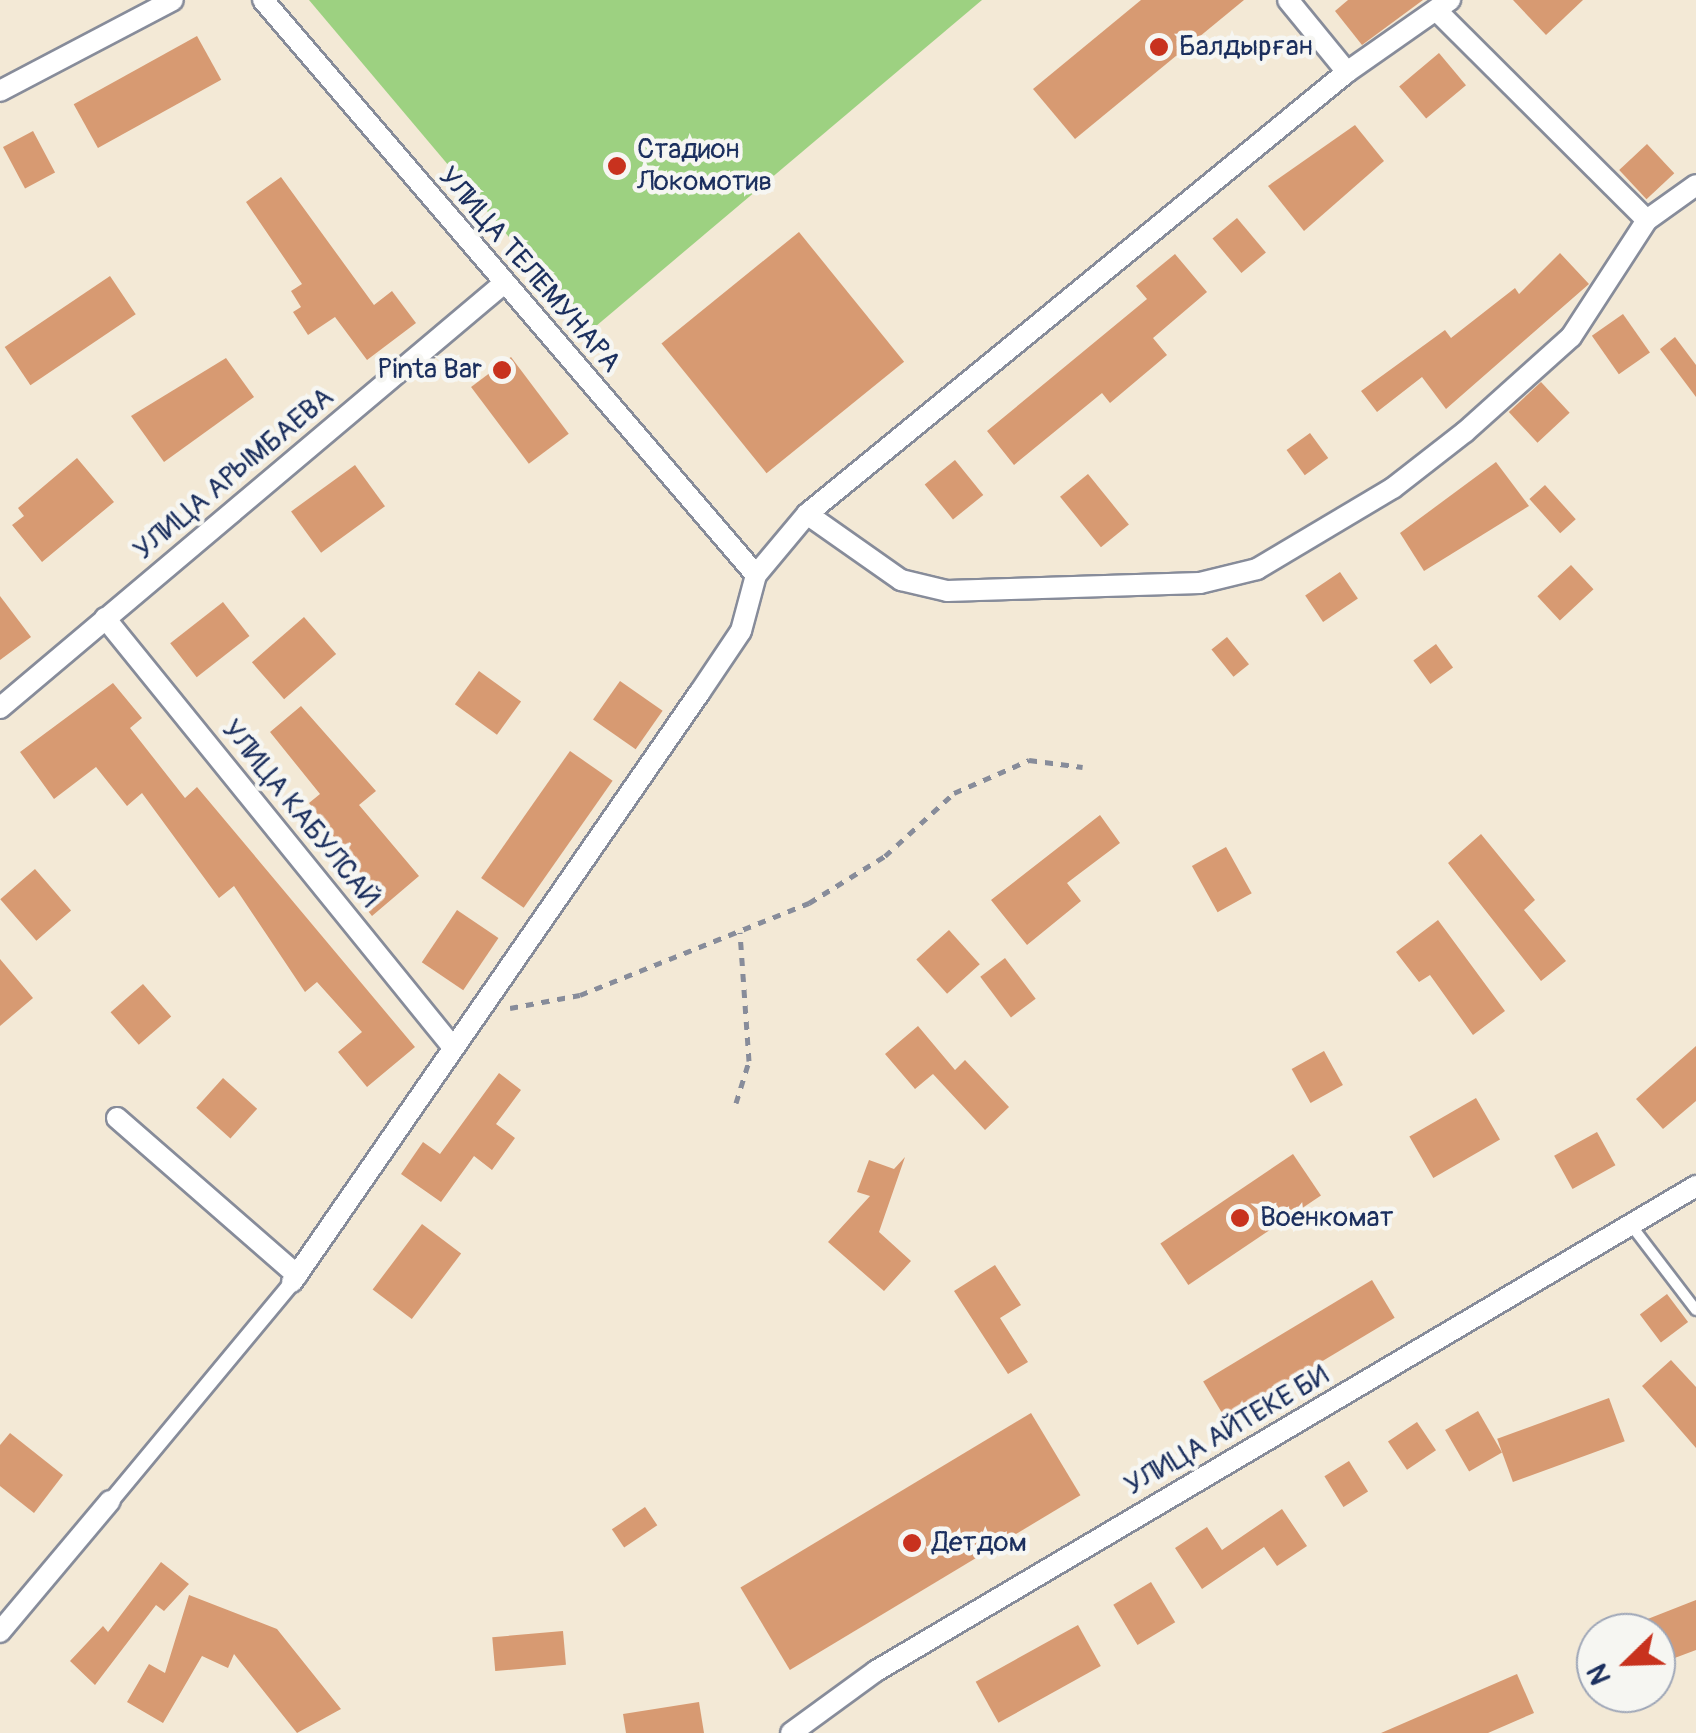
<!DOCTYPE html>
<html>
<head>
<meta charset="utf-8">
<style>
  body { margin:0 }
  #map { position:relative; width:1696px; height:1733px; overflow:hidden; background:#f3e9d6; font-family:Pangolin,sans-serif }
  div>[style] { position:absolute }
  .green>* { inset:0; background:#9dd181 }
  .building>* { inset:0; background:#d79a72; transform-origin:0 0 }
  .path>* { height:5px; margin-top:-2.5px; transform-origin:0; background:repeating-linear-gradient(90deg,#878c9a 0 8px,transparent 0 16px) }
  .roads { filter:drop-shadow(2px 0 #878c9a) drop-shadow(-2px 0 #878c9a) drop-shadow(0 2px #878c9a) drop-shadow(0 -2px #878c9a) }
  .service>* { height:10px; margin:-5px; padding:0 5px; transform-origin:5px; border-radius:5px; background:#fff }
  .pedestrian>* { height:15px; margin:-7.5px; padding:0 7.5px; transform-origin:7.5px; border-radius:7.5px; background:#fff }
  .minor>* { height:20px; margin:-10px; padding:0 10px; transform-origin:10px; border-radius:10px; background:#fff }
  .dots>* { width:28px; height:28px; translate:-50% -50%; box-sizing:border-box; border:5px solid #f6f6f2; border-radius:50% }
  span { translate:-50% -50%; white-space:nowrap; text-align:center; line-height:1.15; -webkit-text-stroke:9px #f6f6f2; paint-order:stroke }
  .poi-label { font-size:28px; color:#1b2f5e }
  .left { translate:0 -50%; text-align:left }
  .right { translate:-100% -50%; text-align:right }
  .street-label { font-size:28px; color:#1b2f5e }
  .north { position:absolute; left:1576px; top:1613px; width:100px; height:100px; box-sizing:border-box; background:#f6f6f2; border:2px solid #9ea6b7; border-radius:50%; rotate:247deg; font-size:28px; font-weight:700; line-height:40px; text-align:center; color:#1b2f5e }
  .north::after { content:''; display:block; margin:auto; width:35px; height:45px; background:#c8321e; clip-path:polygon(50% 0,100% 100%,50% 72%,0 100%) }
</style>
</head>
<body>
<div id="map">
  <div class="green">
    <div style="clip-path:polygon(309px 0,982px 0,589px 332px)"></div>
  </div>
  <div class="building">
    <div style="clip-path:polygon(1141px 0,1244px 0,1075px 139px,1033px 89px)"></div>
    <div style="clip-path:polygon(1348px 0,1423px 0,1362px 45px,1335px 11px)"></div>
    <div style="clip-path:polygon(1513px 0,1583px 0,1546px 35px)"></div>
    <div style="left:197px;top:36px;width:50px;height:141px;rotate:61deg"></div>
    <div style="left:1439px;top:53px;width:42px;height:52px;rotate:50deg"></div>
    <div style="clip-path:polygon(1355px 125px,1384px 161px,1304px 231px,1268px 186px)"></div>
    <div style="left:33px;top:131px;width:47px;height:34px;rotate:62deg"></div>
    <div style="left:1647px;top:144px;width:40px;height:38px;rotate:47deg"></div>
    <div style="clip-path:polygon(281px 177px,374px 305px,392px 291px,416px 323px,367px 360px,335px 317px,308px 335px,293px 312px,301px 307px,291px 291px,302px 284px,246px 202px)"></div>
    <div style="left:1237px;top:218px;width:45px;height:32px;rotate:50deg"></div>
    <div style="left:799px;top:232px;width:167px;height:177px;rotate:51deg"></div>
    <div style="clip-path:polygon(1560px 253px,1589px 284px,1446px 409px,1422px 377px,1377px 412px,1361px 391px,1445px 330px,1451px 338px,1515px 288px,1519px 294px)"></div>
    <div style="clip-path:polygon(1175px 254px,1207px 292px,1153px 338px,1167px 355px,1110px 403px,1102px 393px,1014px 465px,987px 431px,1147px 299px,1136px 286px)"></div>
    <div style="left:110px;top:276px;width:46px;height:127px;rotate:56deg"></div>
    <div style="left:1623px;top:314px;width:47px;height:38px;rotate:55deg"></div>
    <div style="clip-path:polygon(1675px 337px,1696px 365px,1696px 397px,1660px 349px)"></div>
    <div style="left:511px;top:357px;width:96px;height:50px;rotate:53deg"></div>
    <div style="clip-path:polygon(226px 358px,254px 397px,164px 462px,131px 416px)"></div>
    <div style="left:1541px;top:382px;width:42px;height:44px;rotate:47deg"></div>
    <div style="left:1310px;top:433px;width:31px;height:29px;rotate:54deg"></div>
    <div style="clip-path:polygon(77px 458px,114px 502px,42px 562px,12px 525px,24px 516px,18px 508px)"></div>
    <div style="left:955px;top:460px;width:45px;height:39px;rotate:51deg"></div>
    <div style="clip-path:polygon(1496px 462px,1529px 506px,1424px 571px,1400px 533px)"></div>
    <div style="left:355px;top:465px;width:51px;height:79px;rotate:54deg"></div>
    <div style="left:1088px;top:474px;width:65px;height:36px;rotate:51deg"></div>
    <div style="left:1545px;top:485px;width:46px;height:21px;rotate:48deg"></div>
    <div style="left:1571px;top:565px;width:33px;height:46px;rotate:47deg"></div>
    <div style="left:1340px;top:572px;width:32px;height:42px;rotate:56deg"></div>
    <div style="clip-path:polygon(0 596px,31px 637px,0 660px)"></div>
    <div style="left:223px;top:602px;width:43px;height:67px;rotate:52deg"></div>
    <div style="left:304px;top:617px;width:49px;height:69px;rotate:49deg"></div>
    <div style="left:1227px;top:637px;width:35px;height:20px;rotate:51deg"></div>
    <div style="left:1436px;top:644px;width:29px;height:28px;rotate:54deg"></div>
    <div style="left:479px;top:671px;width:52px;height:41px;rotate:36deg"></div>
    <div style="left:620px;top:681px;width:52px;height:47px;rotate:35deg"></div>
    <div style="clip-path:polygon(113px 683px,142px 718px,130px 728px,185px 798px,197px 787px,415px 1047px,367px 1087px,338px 1052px,362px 1032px,317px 982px,305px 992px,234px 886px,219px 898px,142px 793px,127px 806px,96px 767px,54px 799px,20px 752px)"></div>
    <div style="clip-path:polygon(301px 706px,376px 791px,359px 805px,419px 876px,372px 916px,357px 897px,370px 886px,309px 803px,320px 794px,270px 732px)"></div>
    <div style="left:570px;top:751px;width:52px;height:155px;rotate:35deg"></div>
    <div style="clip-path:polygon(1100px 815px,1120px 843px,1067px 883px,1081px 901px,1027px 945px,991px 900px)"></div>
    <div style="clip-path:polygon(1481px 834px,1535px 900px,1524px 910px,1566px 961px,1541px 981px,1448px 863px)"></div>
    <div style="left:1226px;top:847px;width:53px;height:39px;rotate:61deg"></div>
    <div style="left:35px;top:869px;width:55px;height:46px;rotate:49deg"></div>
    <div style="left:457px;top:910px;width:50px;height:63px;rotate:34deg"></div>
    <div style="clip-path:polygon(1438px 920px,1505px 1011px,1473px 1035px,1430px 975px,1419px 982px,1396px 952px)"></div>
    <div style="left:949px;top:930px;width:46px;height:44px;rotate:48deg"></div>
    <div style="left:1005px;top:958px;width:51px;height:31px;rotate:53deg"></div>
    <div style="clip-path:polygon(0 959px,33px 998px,0 1026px)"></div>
    <div style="left:143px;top:984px;width:43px;height:43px;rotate:49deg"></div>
    <div style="clip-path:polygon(918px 1026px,955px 1070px,965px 1060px,1009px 1107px,985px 1130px,933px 1074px,915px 1089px,885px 1054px)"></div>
    <div style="clip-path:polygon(1696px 1046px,1696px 1101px,1663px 1129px,1636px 1099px)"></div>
    <div style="left:1324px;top:1051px;width:39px;height:37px;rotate:61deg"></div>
    <div style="clip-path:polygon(499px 1073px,521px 1090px,496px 1124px,515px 1138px,492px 1170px,474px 1156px,441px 1202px,401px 1174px,423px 1142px,440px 1154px)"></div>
    <div style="left:223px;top:1078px;width:46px;height:40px;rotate:42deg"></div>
    <div style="left:1476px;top:1098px;width:48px;height:77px;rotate:60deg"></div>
    <div style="left:1597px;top:1132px;width:38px;height:49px;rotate:61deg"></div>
    <div style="left:1293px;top:1154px;width:50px;height:160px;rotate:56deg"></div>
    <div style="clip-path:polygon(905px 1157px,879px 1232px,911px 1261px,884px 1291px,828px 1242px,870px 1196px,857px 1192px,869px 1160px,894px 1169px)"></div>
    <div style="left:422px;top:1224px;width:49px;height:82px;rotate:37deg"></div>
    <div style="clip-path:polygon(995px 1265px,1021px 1305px,1000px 1318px,1028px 1362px,1008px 1374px,954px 1291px)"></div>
    <div style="left:1372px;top:1280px;width:44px;height:197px;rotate:59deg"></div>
    <div style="left:1667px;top:1294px;width:35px;height:34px;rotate:53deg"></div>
    <div style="clip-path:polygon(1671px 1360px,1696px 1387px,1696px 1448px,1642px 1386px)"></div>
    <div style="left:1609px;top:1398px;width:46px;height:119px;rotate:70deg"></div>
    <div style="left:1478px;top:1411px;width:48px;height:38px;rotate:60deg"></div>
    <div style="left:1031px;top:1413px;width:96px;height:339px;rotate:59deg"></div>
    <div style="left:1417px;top:1422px;width:34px;height:35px;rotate:56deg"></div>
    <div style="clip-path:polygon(10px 1433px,63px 1475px,34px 1513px,0 1486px,0 1445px)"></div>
    <div style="left:1349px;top:1461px;width:36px;height:29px;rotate:58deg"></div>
    <div style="left:645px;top:1507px;width:22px;height:40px;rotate:56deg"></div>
    <div style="clip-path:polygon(1282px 1509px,1307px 1546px,1277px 1566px,1264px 1547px,1202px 1589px,1175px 1548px,1207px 1527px,1222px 1550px)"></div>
    <div style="clip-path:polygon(161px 1562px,189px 1584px,164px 1611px,156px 1605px,95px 1685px,70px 1661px,103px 1626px,108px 1632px)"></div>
    <div style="left:1151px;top:1582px;width:47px;height:44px;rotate:59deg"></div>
    <div style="clip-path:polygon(189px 1595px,277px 1629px,341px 1709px,297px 1733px,234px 1654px,228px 1668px,202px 1656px,163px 1723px,127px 1702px,149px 1664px,165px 1673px)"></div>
    <div style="clip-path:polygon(1696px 1600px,1696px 1650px,1656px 1665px,1656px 1633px,1612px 1633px)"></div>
    <div style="left:1078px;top:1625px;width:47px;height:117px;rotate:61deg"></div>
    <div style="left:563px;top:1631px;width:34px;height:71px;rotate:85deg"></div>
    <div style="clip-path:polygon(1517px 1674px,1534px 1713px,1488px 1733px,1381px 1733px)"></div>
    <div style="clip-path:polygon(699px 1702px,704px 1733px,626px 1733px,623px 1714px)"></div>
  </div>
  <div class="path">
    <div style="left:510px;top:1008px;width:71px;rotate:-10.5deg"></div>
    <div style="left:580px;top:995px;width:247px;rotate:-21.9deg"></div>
    <div style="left:809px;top:903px;width:89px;rotate:-31.7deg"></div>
    <div style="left:885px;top:856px;width:93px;rotate:-42.4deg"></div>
    <div style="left:954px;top:793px;width:82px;rotate:-23.7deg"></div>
    <div style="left:1029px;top:760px;width:54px;rotate:7.4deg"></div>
    <div style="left:736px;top:1103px;width:44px;rotate:-72.8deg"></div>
    <div style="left:749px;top:1061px;width:129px;rotate:-94deg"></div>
  </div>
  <div class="roads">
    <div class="service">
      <div style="left:1634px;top:1229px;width:102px;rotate:52.6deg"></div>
    </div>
    <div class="pedestrian">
      <div style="left:110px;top:1501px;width:285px;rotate:-50.3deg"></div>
    </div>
    <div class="minor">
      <div style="left:263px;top:0;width:757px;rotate:49.39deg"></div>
      <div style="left:1437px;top:11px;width:296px;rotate:44.9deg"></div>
      <div style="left:1347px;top:72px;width:126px;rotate:-35deg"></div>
      <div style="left:0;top:91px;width:195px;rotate:-27.7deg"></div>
      <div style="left:807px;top:514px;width:115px;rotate:35.1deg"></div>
      <div style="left:901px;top:580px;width:47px;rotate:13.4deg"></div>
      <div style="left:947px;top:591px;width:253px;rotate:-1.8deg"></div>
      <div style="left:1200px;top:583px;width:59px;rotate:-13.8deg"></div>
      <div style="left:1257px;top:569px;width:158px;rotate:-30.8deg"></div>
      <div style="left:1393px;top:488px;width:91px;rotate:-37.9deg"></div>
      <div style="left:1465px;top:432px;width:142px;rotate:-41.9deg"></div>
      <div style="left:1571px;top:337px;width:140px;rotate:-57deg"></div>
      <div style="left:1647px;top:220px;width:60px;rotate:-35.5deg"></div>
      <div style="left:105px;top:618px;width:550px;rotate:50.98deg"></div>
      <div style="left:0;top:708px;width:658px;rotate:-40.13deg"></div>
      <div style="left:117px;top:1118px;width:239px;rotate:41.1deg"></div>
      <div style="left:292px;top:1282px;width:717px;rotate:-55.34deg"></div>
      <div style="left:700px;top:692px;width:73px;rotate:-56.1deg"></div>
      <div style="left:741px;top:631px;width:58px;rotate:-75deg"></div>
      <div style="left:756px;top:575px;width:80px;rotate:-50.1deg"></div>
      <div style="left:807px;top:514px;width:698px;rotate:-39.3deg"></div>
      <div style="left:1347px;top:72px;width:93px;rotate:-129.3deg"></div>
      <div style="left:0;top:1632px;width:171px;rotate:-50deg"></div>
      <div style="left:791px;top:1733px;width:105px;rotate:-36.1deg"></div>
      <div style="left:876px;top:1671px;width:953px;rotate:-30.6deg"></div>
    </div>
  </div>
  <div class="dots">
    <div style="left:1159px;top:47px;background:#c8321e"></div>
    <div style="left:617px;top:166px;background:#c8321e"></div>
    <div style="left:502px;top:370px;background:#c8321e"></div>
    <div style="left:1240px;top:1218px;background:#c8321e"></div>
    <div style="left:912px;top:1543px;background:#c8321e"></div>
  </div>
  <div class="poi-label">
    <span class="left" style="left:1179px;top:47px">Балдырған</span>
    <span class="left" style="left:637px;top:166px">Стадион<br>Локомотив</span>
    <span class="right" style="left:482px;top:370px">Pinta Bar</span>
    <span class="left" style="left:1260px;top:1218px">Военкомат</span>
    <span class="left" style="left:932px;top:1543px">Детдом</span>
  </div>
  <div class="street-label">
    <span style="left:529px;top:270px;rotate:49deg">УЛИЦА ТЕЛЕМУНАРА</span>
    <span style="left:234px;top:474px;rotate:-40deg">УЛИЦА АРЫМБАЕВА</span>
    <span style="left:300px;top:814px;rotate:51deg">УЛИЦА КАБУЛСАЙ</span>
    <span style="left:1227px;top:1431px;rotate:-30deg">УЛИЦА АЙТЕКЕ БИ</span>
  </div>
  <div class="north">N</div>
</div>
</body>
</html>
